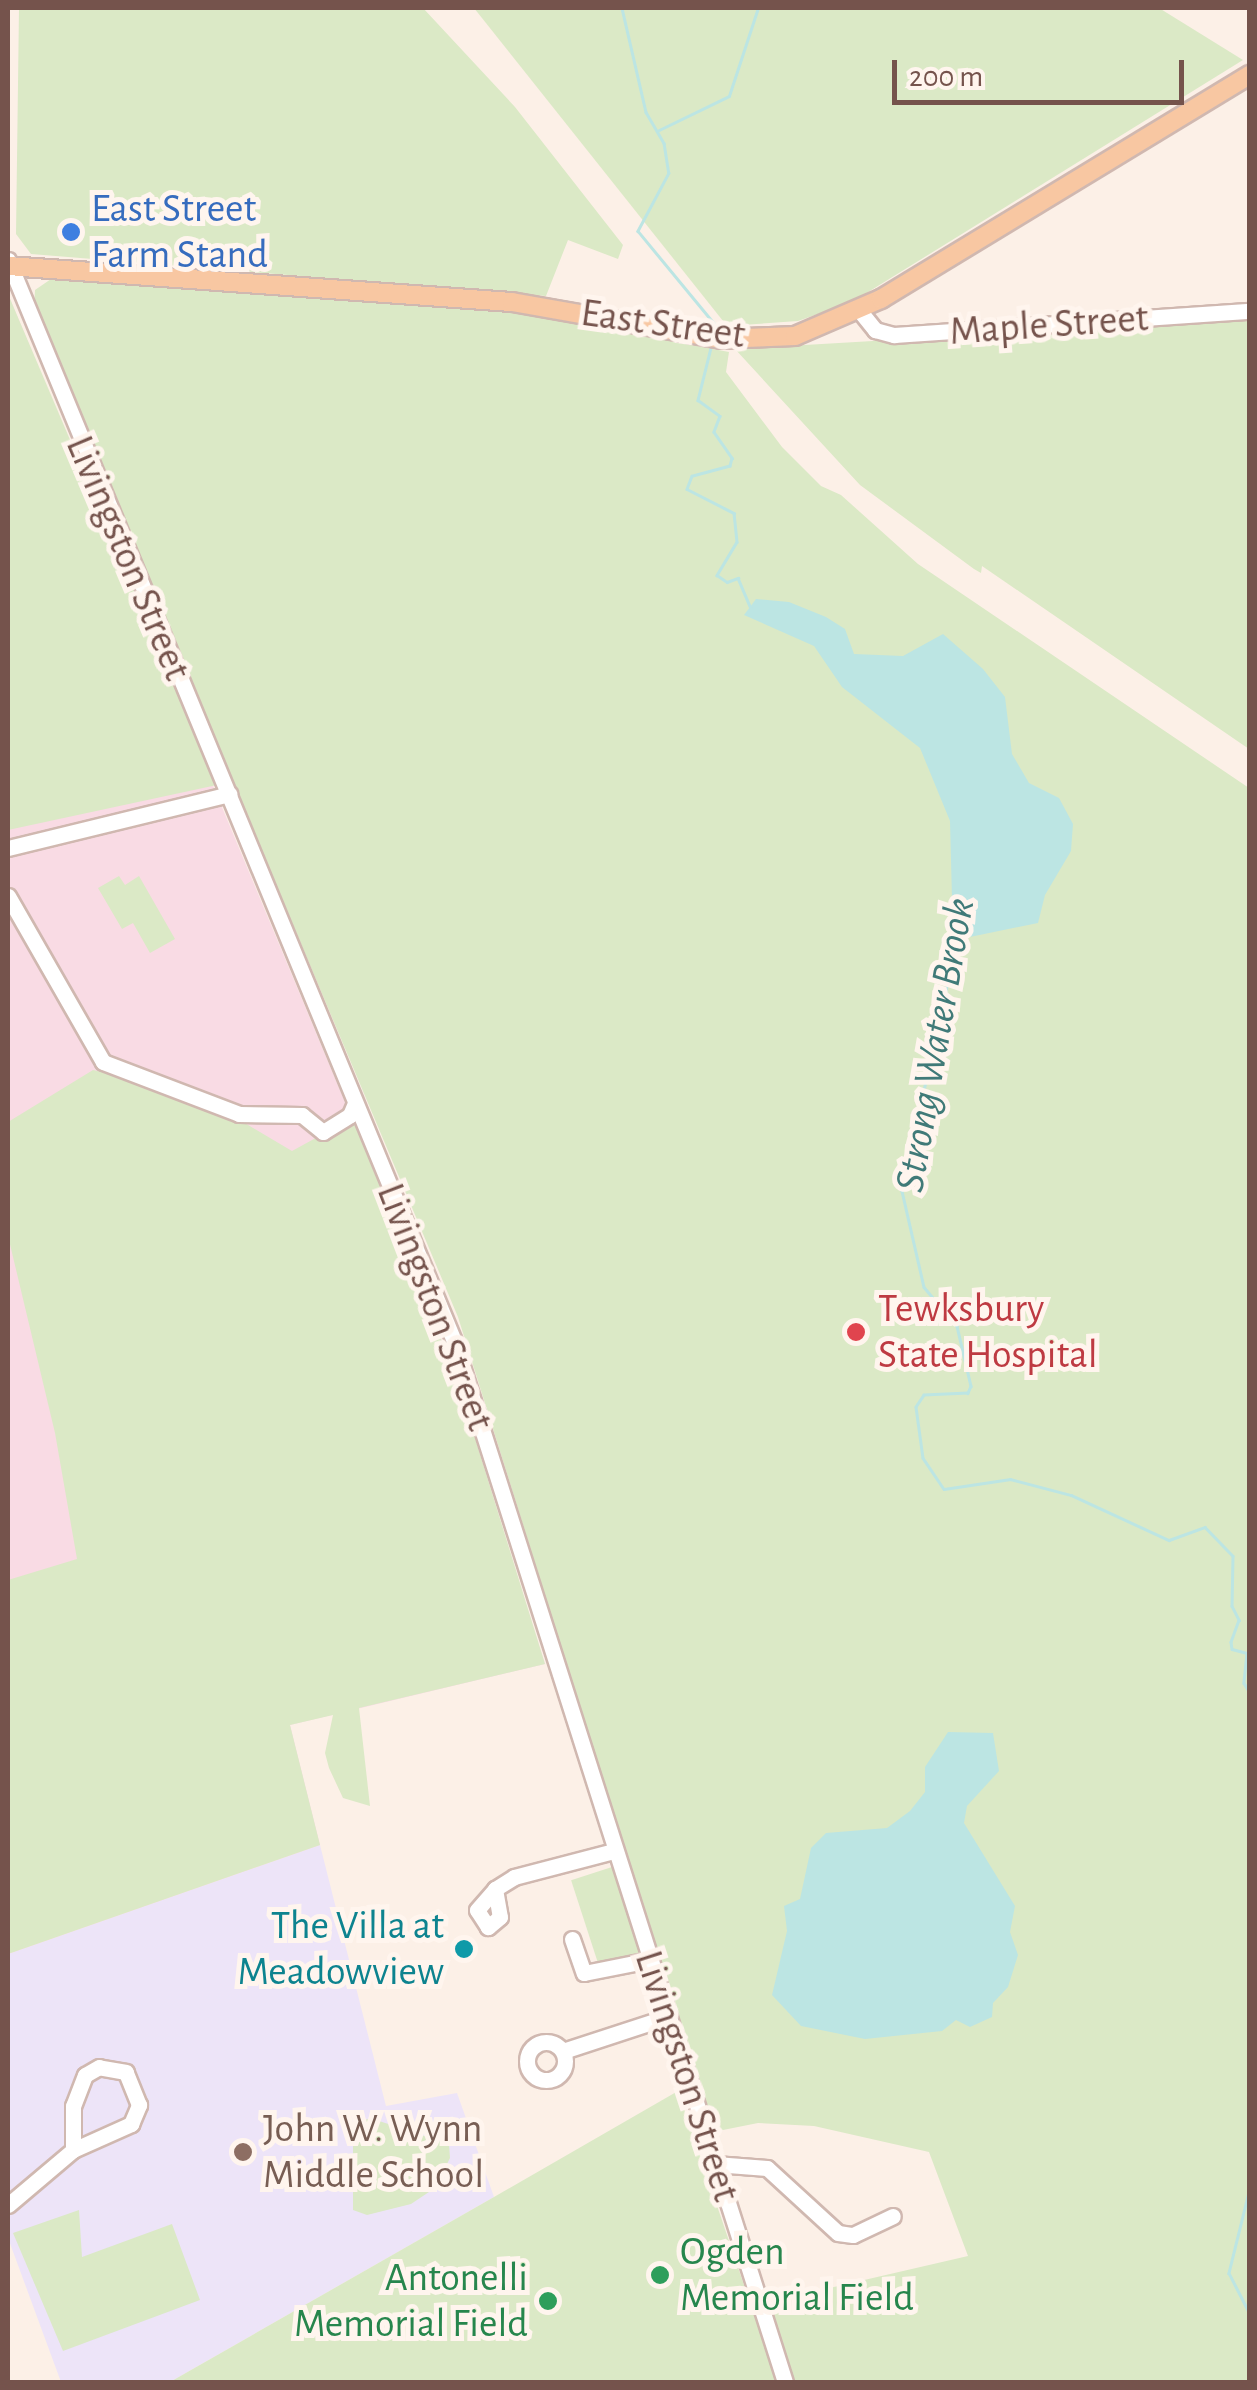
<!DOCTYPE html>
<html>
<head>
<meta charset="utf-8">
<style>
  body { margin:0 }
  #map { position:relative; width:1257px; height:2390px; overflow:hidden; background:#fcf0e7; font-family:"Alegreya Sans",sans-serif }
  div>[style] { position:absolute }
  .education>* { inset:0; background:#ede4f8 }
  .medical>* { inset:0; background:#f9dbe4 }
  .green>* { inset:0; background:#dbe9c6; transform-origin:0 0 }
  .water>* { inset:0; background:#bce5e3 }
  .stream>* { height:2.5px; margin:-1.25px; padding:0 1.25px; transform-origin:1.25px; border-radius:1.25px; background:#bce5e3 }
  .roads { filter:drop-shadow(2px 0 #d0b8b0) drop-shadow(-2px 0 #d0b8b0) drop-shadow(0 2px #d0b8b0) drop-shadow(0 -2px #d0b8b0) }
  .minor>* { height:15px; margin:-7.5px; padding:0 7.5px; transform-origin:7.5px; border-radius:7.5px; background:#fff }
  .minor>.ring { margin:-7.5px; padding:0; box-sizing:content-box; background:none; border:15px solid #fff; border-radius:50% }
  .major>* { height:18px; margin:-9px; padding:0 9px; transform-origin:9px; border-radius:9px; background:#f8c7a2 }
  .dots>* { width:28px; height:28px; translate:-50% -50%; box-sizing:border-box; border:5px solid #fff5ee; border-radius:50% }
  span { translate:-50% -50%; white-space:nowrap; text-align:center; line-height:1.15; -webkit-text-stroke:10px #fff5ee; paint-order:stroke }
  .shop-label { font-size:40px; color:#366cbe }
  .left { translate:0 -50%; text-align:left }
  .street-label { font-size:40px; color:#75534c }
  .health-label { font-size:40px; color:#be3a42 }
  .culture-label { font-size:40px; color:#0d838f }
  .right { translate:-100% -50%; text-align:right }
  .education-label { font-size:40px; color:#785e54 }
  .leisure-label { font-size:40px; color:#27864d }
  .water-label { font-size:42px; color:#407a78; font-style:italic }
  .frame { position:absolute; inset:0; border:10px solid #75534c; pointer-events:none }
  .scale { position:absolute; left:892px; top:60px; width:292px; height:45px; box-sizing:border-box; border:5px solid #75534c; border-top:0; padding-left:12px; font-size:30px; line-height:35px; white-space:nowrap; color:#75534c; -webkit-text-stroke:8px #fff5ee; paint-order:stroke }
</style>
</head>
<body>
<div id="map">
  <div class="education">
    <div style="clip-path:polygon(320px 1845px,386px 2106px,457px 2093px,494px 2197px,170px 2382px,61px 2382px,8px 2238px,8px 1954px)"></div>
  </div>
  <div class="medical">
    <div style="clip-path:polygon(8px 294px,435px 1318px,545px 1664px,290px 1725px,320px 1845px,8px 1954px)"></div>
  </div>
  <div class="green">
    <div style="clip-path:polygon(19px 8px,423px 8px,515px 107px,623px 245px,618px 259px,568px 240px,546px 296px,31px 254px,16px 234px)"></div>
    <div style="clip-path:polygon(474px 8px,1159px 8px,1243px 60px,852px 302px,798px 321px,727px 326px)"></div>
    <div style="clip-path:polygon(54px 277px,506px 310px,729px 352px,726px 372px,782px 447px,821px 486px,841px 495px,918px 564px,1249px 788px,1249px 2382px,794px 2382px,769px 2302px,968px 2256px,929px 2152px,814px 2126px,758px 2123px,713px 2132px,458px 1317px,34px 309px,35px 290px)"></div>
    <div style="clip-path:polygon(8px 294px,217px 785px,8px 830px)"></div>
    <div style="clip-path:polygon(1249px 319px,1249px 749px,982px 566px,981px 573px,974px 569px,860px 485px,735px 349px)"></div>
    <div style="clip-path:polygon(119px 876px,125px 885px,139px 876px,175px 939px,150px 953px,133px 923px,122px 929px,98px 888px)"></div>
    <div style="clip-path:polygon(93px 1070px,142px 1081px,243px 1122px,292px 1151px,354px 1117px,457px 1380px,545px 1664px,359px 1708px,370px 1806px,343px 1798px,329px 1768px,325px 1753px,333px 1715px,290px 1725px,320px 1845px,8px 1954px,8px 1580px,77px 1559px,55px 1433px,8px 1236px,8px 1122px)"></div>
    <div style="left:612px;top:1867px;width:94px;height:43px;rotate:72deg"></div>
    <div style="clip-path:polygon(678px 2091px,777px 2382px,170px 2382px,494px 2197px)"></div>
    <div style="clip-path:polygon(370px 2118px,449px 2144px,450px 2158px,435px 2188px,411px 2204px,367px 2215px,353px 2210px,353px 2125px)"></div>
    <div style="clip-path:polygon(79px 2210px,82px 2257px,172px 2224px,200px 2300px,63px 2351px,13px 2233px)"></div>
  </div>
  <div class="water">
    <div style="clip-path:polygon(756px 599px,789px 602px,826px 617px,845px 629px,854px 654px,903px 656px,943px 634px,983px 669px,1005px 697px,1012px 754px,1029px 783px,1059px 798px,1073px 824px,1071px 851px,1045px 895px,1038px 923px,965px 938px,952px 899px,950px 821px,920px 748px,842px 687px,814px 646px,744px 615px)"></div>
    <div style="clip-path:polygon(948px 1732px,993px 1733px,999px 1771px,967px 1806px,964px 1823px,1015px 1906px,1010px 1932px,1018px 1955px,1008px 1987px,993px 2003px,992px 2017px,970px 2027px,956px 2020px,942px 2031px,865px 2039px,801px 2026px,772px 1995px,787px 1931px,784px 1906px,800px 1899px,811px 1848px,826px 1833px,887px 1828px,910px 1811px,925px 1792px,925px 1767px)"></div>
  </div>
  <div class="stream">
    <div style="left:622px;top:8px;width:107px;rotate:77deg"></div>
    <div style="left:646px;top:112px;width:36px;rotate:60deg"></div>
    <div style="left:664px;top:143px;width:30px;rotate:81deg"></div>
    <div style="left:669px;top:173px;width:66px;rotate:118.1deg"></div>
    <div style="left:638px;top:231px;width:126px;rotate:50.5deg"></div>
    <div style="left:657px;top:131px;width:80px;rotate:-25.9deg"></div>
    <div style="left:729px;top:96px;width:93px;rotate:-71.8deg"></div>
    <div style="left:711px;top:348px;width:54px;rotate:104deg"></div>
    <div style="left:698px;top:400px;width:27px;rotate:36deg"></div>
    <div style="left:720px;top:416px;width:17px;rotate:111deg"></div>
    <div style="left:714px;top:432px;width:32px;rotate:55deg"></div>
    <div style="left:732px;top:458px;width:8px;rotate:104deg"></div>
    <div style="left:730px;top:466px;width:39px;rotate:165deg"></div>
    <div style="left:692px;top:476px;width:14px;rotate:111deg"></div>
    <div style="left:687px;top:489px;width:53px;rotate:27.1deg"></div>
    <div style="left:734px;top:513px;width:29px;rotate:84deg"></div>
    <div style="left:737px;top:542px;width:39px;rotate:121deg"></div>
    <div style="left:717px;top:575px;width:12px;rotate:35deg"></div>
    <div style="left:727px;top:582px;width:12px;rotate:-20deg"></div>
    <div style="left:738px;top:578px;width:33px;rotate:67deg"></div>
    <div style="left:960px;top:927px;width:270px;rotate:102.4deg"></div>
    <div style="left:902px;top:1191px;width:98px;rotate:77.1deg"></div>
    <div style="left:924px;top:1287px;width:51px;rotate:49.8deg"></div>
    <div style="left:957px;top:1326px;width:62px;rotate:76.9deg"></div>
    <div style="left:971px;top:1386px;width:8px;rotate:113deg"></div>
    <div style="left:968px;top:1393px;width:44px;rotate:177.4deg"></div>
    <div style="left:924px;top:1395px;width:14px;rotate:124deg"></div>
    <div style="left:916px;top:1407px;width:51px;rotate:82.2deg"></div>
    <div style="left:923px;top:1458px;width:37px;rotate:56deg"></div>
    <div style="left:944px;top:1489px;width:67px;rotate:-8.6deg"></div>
    <div style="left:1010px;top:1479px;width:63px;rotate:14.7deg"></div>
    <div style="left:1071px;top:1495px;width:108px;rotate:24.7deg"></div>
    <div style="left:1169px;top:1540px;width:38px;rotate:-20deg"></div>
    <div style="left:1205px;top:1527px;width:40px;rotate:46deg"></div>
    <div style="left:1233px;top:1556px;width:50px;rotate:91.1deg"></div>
    <div style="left:1232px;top:1606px;width:16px;rotate:63deg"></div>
    <div style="left:1239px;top:1620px;width:23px;rotate:110deg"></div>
    <div style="left:1231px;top:1642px;width:7px;rotate:82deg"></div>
    <div style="left:1232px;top:1649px;width:16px;rotate:15deg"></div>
    <div style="left:1247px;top:1653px;width:30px;rotate:96deg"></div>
    <div style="left:1244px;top:1683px;width:12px;rotate:59deg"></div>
    <div style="left:1250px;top:2188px;width:88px;rotate:103.9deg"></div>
    <div style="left:1229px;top:2273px;width:46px;rotate:62.9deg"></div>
  </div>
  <div class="roads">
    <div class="minor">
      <div style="left:8px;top:260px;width:1169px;rotate:67.58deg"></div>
      <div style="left:454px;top:1341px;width:1092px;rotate:72.36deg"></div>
      <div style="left:859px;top:310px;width:26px;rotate:51deg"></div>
      <div style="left:875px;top:330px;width:20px;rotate:15deg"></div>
      <div style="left:894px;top:335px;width:357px;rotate:-3.9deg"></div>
      <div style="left:8px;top:848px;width:228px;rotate:-13.7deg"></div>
      <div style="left:8px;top:896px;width:191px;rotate:60.2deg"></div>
      <div style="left:103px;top:1062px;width:146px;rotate:20.9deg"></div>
      <div style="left:239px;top:1114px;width:63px;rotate:0.9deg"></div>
      <div style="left:302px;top:1115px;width:27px;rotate:39deg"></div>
      <div style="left:323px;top:1132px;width:32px;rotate:-32deg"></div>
      <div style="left:350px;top:1115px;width:13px;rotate:-67deg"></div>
      <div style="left:495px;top:1889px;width:28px;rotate:80deg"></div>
      <div style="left:500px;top:1917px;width:16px;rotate:140deg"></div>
      <div style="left:488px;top:1927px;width:20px;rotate:-123deg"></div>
      <div style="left:477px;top:1910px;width:28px;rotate:-49deg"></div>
      <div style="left:495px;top:1889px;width:22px;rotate:-32deg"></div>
      <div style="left:514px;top:1877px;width:103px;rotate:-14.6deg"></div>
      <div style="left:572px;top:1939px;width:36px;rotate:71deg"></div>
      <div style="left:584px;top:1973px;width:66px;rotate:-11.3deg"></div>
      <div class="ring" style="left:527px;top:2042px;width:23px;height:23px"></div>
      <div style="left:563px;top:2051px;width:109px;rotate:-18.1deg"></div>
      <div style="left:715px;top:2164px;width:52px;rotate:4.4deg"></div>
      <div style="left:767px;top:2168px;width:96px;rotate:42.5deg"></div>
      <div style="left:838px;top:2233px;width:15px;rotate:8deg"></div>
      <div style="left:853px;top:2235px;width:44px;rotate:-25.4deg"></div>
      <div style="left:8px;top:2205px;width:85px;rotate:-40.2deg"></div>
      <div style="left:73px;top:2150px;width:64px;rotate:-24.1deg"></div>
      <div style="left:131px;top:2124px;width:21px;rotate:-67deg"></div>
      <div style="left:139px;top:2105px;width:35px;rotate:-112deg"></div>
      <div style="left:126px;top:2072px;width:27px;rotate:-170deg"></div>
      <div style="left:99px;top:2067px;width:16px;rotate:150deg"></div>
      <div style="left:85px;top:2075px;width:33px;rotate:111deg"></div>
      <div style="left:73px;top:2106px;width:44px;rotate:90deg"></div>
    </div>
    <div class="major">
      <div style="left:8px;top:266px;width:505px;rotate:4.09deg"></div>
      <div style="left:512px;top:302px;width:212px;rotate:10deg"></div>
      <div style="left:721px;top:339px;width:74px;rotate:-2.3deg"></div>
      <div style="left:795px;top:336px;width:94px;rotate:-23.3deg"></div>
      <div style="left:881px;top:299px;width:432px;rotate:-31.3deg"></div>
    </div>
  </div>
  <div class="dots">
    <div style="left:71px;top:232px;background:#3f7fe0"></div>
    <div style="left:856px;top:1332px;background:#e0444e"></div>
    <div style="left:464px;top:1949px;background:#0f9aa8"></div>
    <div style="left:243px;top:2152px;background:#8d6e63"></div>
    <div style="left:660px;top:2275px;background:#2e9e5b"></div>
    <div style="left:548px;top:2301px;background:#2e9e5b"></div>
  </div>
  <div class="shop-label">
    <span class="left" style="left:91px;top:232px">East Street<br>Farm Stand</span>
  </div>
  <div class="street-label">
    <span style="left:663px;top:324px;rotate:8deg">East Street</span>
    <span style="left:1049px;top:325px;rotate:-4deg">Maple Street</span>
    <span style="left:128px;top:558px;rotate:67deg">Livingston Street</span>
    <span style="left:435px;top:1307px;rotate:69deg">Livingston Street</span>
    <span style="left:687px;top:2076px;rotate:72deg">Livingston Street</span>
  </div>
  <div class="health-label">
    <span class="left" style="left:878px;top:1332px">Tewksbury<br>State Hospital</span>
  </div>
  <div class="culture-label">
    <span class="right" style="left:444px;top:1949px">The Villa at<br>Meadowview</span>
  </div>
  <div class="education-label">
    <span class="left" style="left:263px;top:2152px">John W. Wynn<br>Middle School</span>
  </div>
  <div class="leisure-label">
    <span class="left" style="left:680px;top:2275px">Ogden<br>Memorial Field</span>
    <span class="right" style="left:528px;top:2301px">Antonelli<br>Memorial Field</span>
  </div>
  <div class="water-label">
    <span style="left:935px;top:1045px;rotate:-80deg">Strong Water Brook</span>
  </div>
  <div class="frame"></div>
  <div class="scale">200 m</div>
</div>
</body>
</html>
